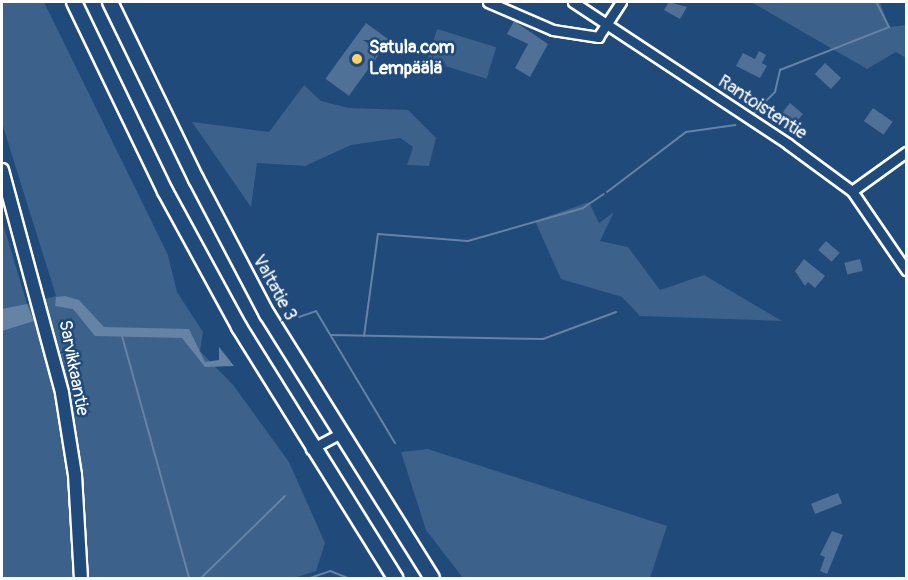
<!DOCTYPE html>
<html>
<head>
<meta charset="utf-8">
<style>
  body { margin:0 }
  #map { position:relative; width:908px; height:580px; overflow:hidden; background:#1f4a7a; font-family:Pangolin,sans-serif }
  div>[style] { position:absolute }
  .green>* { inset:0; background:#3c618b; transform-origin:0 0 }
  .water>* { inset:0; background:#6583a4 }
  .stream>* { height:2px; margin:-1px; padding:0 1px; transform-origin:1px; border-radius:1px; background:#6583a4 }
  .building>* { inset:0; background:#507197; transform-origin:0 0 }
  .roads { filter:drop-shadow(2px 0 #fff) drop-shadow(-2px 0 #fff) drop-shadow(0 2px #fff) drop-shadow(0 -2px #fff) }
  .minor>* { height:9px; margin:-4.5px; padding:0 4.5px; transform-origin:4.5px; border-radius:4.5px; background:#1f4a7a }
  .major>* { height:12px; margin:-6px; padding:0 6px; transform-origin:6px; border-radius:6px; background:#1f4a7a }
  .highway>* { height:14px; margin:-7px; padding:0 7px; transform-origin:7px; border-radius:7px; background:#1f4a7a }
  .dots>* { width:16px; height:16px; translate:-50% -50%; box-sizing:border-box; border:3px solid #1f4a7a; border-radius:50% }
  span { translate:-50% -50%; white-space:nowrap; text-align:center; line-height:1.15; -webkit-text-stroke:5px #1f4a7a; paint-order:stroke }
  .poi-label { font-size:18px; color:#fff; font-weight:700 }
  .left { translate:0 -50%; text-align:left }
  .street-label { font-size:18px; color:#fff }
  .frame { position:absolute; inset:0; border:3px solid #fff; pointer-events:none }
</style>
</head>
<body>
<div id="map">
  <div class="green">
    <div style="clip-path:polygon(2px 2px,44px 2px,168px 255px,177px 292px,203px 332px,200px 351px,234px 386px,289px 462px,325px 543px,316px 571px,294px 578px,2px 578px,2px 220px,27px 304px,56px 296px,2px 123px)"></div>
    <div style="clip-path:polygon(751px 2px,880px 2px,889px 27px,906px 25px,906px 58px,896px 52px,867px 69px)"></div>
    <div style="left:437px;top:29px;width:62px;height:33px;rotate:17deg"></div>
    <div style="clip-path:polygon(304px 85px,321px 101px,349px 108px,408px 110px,436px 138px,429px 166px,407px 165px,413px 147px,400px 138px,351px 145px,305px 166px,257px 163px,251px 207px,192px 122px,269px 132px)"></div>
    <div style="clip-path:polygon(589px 202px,599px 223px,614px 212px,600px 241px,628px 247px,660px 290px,704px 275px,782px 321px,640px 316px,622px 297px,561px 279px,535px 221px)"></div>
    <div style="clip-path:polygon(428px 449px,667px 526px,650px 578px,463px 578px,426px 530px,401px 452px)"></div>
  </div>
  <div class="water">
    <div style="clip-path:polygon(65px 296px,79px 300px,104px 327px,189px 329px,205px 362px,219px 360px,219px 347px,234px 366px,205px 367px,182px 338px,95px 336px,73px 309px,55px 306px,56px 297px)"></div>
    <div style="clip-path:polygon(27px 304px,34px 321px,2px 331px,2px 309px)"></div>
  </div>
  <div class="stream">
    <div style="left:752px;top:115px;width:33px;rotate:-45deg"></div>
    <div style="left:775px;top:92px;width:23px;rotate:-77deg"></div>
    <div style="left:780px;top:70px;width:117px;rotate:-21.5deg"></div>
    <div style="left:889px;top:27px;width:28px;rotate:-117deg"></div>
    <div style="left:607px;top:192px;width:99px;rotate:-37.2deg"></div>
    <div style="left:686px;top:132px;width:50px;rotate:-8deg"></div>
    <div style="left:299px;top:317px;width:18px;rotate:-19deg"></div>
    <div style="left:316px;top:311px;width:154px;rotate:59.1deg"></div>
    <div style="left:331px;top:335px;width:212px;rotate:1.1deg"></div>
    <div style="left:543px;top:339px;width:78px;rotate:-20.3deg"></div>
    <div style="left:122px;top:336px;width:251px;rotate:74.5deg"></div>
    <div style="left:364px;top:336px;width:103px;rotate:-82.2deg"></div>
    <div style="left:378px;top:234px;width:90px;rotate:4.4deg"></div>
    <div style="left:468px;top:241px;width:120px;rotate:-16deg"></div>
    <div style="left:583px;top:208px;width:25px;rotate:-34deg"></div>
    <div style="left:201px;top:578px;width:117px;rotate:-44.3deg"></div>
    <div style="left:310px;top:578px;width:21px;rotate:-19deg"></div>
    <div style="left:330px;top:571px;width:19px;rotate:21deg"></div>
  </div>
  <div class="building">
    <div style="clip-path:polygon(669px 2px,687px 7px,680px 19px,664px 10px)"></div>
    <div style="clip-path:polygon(514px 21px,548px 44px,530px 77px,515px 68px,528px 44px,507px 34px)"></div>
    <div style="left:366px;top:23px;width:29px;height:69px;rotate:36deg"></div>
    <div style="clip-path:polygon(759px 51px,766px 55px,762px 63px,767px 66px,760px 78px,736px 66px,743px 53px,755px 59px)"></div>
    <div style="left:825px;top:63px;width:22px;height:15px;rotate:43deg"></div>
    <div style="left:790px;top:103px;width:17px;height:12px;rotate:40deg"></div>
    <div style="left:873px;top:108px;width:24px;height:16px;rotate:35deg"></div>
    <div style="left:826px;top:241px;width:18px;height:12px;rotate:41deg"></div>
    <div style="clip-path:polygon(804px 259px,825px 276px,815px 288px,808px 282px,805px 286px,795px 271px)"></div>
    <div style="left:860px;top:259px;width:12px;height:16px;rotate:76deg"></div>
    <div style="left:838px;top:493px;width:11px;height:29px;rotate:68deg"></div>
    <div style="clip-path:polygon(832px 531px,843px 535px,827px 574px,820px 571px,825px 557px,820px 555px)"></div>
  </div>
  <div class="roads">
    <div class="minor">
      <div style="left:488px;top:2px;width:71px;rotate:23.3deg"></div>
      <div style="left:553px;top:30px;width:46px;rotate:8.8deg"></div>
      <div style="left:598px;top:37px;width:42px;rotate:-56.7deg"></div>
      <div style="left:573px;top:2px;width:258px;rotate:33.4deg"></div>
      <div style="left:788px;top:144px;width:79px;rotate:36.3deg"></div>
      <div style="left:852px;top:191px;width:96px;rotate:55.6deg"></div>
      <div style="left:852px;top:191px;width:67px;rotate:-35.8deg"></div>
      <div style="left:311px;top:449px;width:32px;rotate:-28deg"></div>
    </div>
    <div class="major">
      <div style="left:2px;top:170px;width:231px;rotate:74.9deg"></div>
      <div style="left:62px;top:393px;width:83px;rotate:81deg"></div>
      <div style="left:75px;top:475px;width:103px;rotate:86.7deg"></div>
    </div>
    <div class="highway">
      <div style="left:74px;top:2px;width:210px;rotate:64.3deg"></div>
      <div style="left:165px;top:191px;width:155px;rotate:61.4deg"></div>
      <div style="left:239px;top:327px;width:296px;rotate:58.1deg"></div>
      <div style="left:110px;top:2px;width:197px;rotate:64.1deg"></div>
      <div style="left:196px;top:179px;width:153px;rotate:62.3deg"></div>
      <div style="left:267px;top:314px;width:311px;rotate:58deg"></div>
    </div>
  </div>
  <div class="dots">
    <div style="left:357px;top:59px;background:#ffd166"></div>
  </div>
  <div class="poi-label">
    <span class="left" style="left:369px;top:59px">Satula.com<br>Lempäälä</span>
  </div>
  <div class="street-label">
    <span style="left:762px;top:108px;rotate:33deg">Rantoistentie</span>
    <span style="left:274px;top:288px;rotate:61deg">Valtatie 3</span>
    <span style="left:73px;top:368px;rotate:79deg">Sarvikkaantie</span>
  </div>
  <div class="frame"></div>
</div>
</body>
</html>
